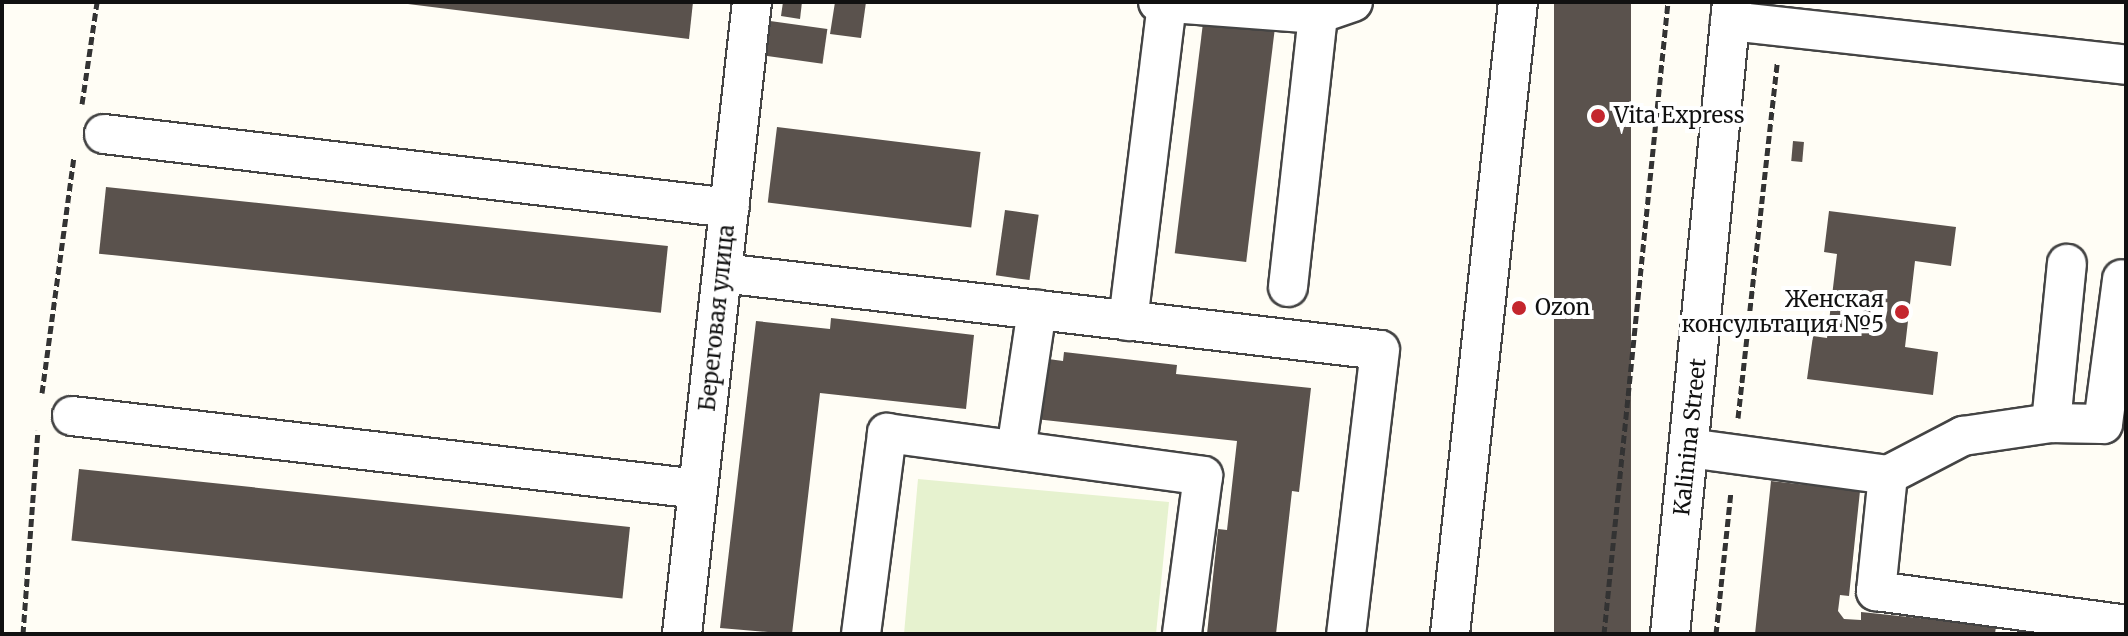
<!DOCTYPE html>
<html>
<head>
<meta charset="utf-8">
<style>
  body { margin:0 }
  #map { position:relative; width:2128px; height:636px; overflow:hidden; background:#fffdf5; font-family:Merriweather,serif }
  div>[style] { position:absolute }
  .pitch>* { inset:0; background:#e6f2cf }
  .building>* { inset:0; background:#5a524d; transform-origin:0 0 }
  .path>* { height:5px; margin-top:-2.5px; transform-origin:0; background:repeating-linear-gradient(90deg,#333 0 8px,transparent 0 12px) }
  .roads { filter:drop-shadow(2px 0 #444) drop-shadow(-2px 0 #444) drop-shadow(0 2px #444) drop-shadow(0 -2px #444) }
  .minor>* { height:38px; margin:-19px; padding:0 19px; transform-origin:19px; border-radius:19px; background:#fff }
  .dots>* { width:22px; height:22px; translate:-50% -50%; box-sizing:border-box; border:4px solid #fff; border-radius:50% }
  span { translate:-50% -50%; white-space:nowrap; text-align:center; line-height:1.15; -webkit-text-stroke:8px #fff; paint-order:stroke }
  .poi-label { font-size:22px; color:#111 }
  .left { translate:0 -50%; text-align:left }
  .right { translate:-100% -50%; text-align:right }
  .street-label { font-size:22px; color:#111 }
  .frame { position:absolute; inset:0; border:4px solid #111; pointer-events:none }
</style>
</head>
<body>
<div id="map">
  <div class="pitch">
    <div style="clip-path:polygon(918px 479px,1169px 502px,1156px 634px,904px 634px)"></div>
  </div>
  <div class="building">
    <div style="clip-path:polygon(392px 2px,693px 2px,689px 39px)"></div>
    <div style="clip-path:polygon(783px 2px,802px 2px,800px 19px,781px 16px)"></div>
    <div style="clip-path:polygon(835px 2px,866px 2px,861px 38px,830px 34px)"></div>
    <div style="left:1554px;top:2px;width:77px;height:636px"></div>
    <div style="left:763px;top:20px;width:65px;height:35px;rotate:8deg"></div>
    <div style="left:1203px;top:23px;width:72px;height:232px;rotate:7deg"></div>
    <div style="left:777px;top:127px;width:205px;height:76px;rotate:7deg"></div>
    <div style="left:1793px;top:141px;width:11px;height:20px;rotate:5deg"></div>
    <div style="left:106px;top:187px;width:565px;height:67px;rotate:6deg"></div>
    <div style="left:1005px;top:210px;width:34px;height:66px;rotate:8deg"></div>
    <div style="clip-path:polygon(1829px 211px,1956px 227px,1951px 266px,1915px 261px,1905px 347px,1938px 352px,1933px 395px,1807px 379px,1813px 336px,1827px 338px,1837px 254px,1824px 252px)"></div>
    <div style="clip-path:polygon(831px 318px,974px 335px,966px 409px,820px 393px,792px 634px,720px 628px,756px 321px,830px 329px)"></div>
    <div style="clip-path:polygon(1064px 352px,1177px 365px,1176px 374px,1311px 388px,1299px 492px,1292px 491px,1276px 634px,1207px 634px,1218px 529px,1227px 530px,1237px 441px,1035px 419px,1041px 358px,1063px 361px)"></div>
    <div style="left:79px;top:469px;width:554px;height:72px;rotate:6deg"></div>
    <div style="clip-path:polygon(1771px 481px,1860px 491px,1849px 596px,1840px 595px,1838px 611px,1844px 619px,1861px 620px,1861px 612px,1996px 626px,1995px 634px,1755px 634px)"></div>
  </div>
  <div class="path">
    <div style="left:82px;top:104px;width:103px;rotate:-81.6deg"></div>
    <div style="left:42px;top:393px;width:238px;rotate:-82.3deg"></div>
    <div style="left:1738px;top:418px;width:358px;rotate:-83.7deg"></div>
    <div style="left:23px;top:634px;width:204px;rotate:-85.8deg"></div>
    <div style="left:1604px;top:634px;width:635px;rotate:-84.22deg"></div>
    <div style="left:1716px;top:634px;width:143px;rotate:-84deg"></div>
  </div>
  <div class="roads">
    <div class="minor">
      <div style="left:1158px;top:2px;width:160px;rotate:4.3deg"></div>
      <div style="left:1318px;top:14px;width:37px;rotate:-19deg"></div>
      <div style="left:1730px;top:21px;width:398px;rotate:6.3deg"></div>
      <div style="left:104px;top:134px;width:630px;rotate:6.74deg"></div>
      <div style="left:722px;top:273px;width:662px;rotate:6.67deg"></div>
      <div style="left:1380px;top:350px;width:286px;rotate:96.8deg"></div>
      <div style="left:1288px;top:287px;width:275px;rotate:-83.7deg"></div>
      <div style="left:1128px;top:321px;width:320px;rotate:-83deg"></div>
      <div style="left:72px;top:416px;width:630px;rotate:6.65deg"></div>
      <div style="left:2051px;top:423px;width:160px;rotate:-84.3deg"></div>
      <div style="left:1689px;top:448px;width:201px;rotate:7.7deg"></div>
      <div style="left:1888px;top:475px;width:117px;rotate:95.9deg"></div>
      <div style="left:1876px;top:591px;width:252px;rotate:7.7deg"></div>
      <div style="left:1016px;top:450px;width:142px;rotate:-81.5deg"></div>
      <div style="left:1888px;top:475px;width:85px;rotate:-27.5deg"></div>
      <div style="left:1963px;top:436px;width:89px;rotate:-8.4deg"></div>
      <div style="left:2051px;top:423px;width:52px;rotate:1.1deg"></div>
      <div style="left:2103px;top:424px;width:146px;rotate:-82.5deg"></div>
      <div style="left:682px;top:634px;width:636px;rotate:-83.68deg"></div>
      <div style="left:861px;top:634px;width:203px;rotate:-82.6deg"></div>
      <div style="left:887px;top:433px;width:319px;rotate:7.7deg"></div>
      <div style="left:1203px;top:476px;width:159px;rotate:97.6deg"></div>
      <div style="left:1450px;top:634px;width:636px;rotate:-83.86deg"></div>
      <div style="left:1670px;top:634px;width:635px;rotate:-84.4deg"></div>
    </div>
  </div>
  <div class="dots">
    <div style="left:1598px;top:116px;background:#c4262e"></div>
    <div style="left:1519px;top:308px;background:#c4262e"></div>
    <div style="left:1902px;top:312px;background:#c4262e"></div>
  </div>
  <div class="poi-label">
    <span class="left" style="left:1614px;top:116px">Vita Express</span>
    <span class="right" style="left:1884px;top:312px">Женская<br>консультация №5</span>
    <span class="left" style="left:1535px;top:308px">Ozon</span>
  </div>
  <div class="street-label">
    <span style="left:717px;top:318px;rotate:-84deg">Береговая улица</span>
    <span style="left:1690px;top:437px;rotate:-84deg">Kalinina Street</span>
  </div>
  <div class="frame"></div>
</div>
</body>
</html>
